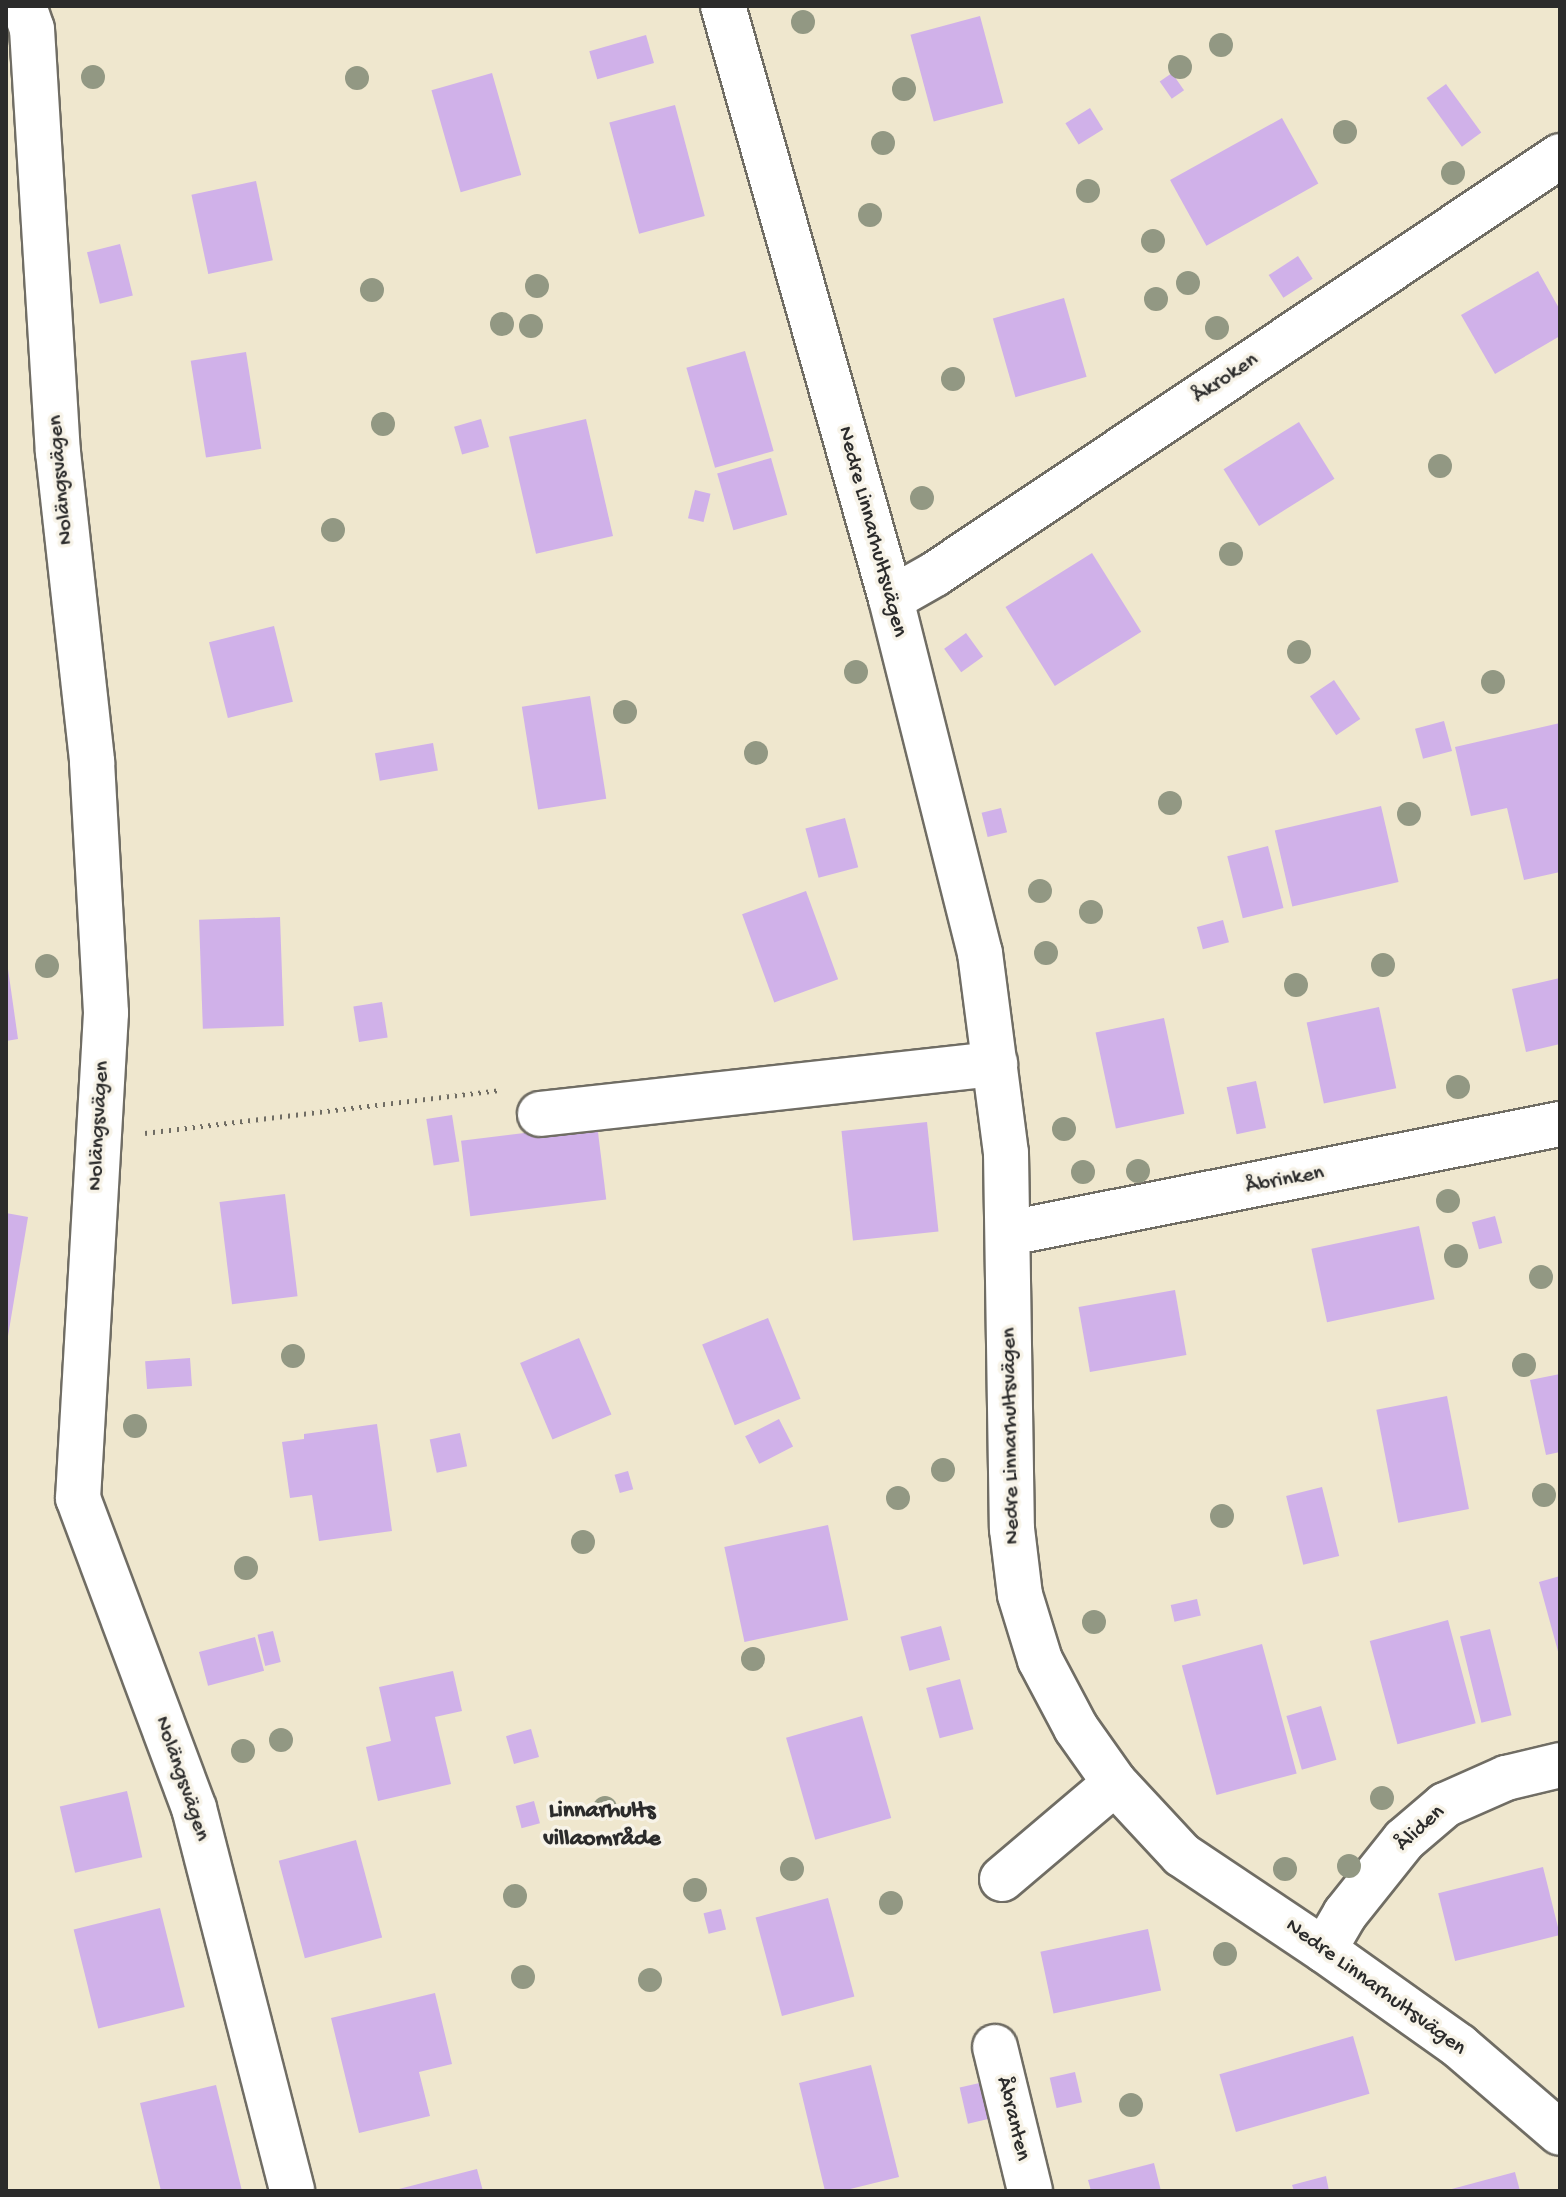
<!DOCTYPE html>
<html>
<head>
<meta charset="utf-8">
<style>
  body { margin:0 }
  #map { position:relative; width:1566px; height:2197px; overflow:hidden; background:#efe7ce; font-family:"Gochi Hand",sans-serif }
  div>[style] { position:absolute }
  .building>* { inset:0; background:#d0b1e9; transform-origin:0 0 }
  .path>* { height:5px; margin-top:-2.5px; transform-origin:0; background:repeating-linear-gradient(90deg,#706d64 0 2px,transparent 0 8px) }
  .roads { filter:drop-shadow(2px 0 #706d64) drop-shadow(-2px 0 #706d64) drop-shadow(0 2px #706d64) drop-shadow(0 -2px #706d64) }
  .minor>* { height:44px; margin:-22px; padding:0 22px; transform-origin:22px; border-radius:22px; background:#fff }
  .trees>* { width:24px; height:24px; margin:-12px; border-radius:50%; background:#929883 }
  span { translate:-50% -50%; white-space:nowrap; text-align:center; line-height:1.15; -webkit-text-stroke:7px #f7f3e8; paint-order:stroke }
  .street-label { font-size:22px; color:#2b2b2b }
  .neighbourhood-label { font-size:24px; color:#2b2b2b; font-weight:700 }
  .frame { position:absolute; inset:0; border:8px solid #2b2b2b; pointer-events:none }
</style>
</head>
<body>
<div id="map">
  <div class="building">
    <div style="left:980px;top:16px;width:90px;height:72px;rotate:75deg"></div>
    <div style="left:646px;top:35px;width:29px;height:59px;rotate:74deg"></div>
    <div style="left:492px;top:73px;width:106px;height:63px;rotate:74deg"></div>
    <div style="left:1172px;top:73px;width:21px;height:15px;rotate:55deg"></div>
    <div style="left:1446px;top:84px;width:60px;height:24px;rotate:54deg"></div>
    <div style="left:675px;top:105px;width:115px;height:68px;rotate:75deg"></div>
    <div style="left:1090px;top:108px;width:25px;height:29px;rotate:58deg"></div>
    <div style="left:1282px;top:118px;width:75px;height:128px;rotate:61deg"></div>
    <div style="left:256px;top:181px;width:81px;height:66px;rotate:78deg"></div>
    <div style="left:120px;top:244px;width:53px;height:34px;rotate:76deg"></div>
    <div style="left:1298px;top:256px;width:27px;height:35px;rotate:57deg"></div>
    <div style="clip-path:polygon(1538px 271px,1560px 310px,1560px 336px,1495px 374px,1461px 315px)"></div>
    <div style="left:1064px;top:298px;width:82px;height:74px;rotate:74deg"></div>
    <div style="left:745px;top:351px;width:104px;height:61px;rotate:74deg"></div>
    <div style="left:246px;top:352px;width:98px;height:56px;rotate:81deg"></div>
    <div style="left:481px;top:419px;width:29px;height:28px;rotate:74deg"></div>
    <div style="left:586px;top:419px;width:120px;height:79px;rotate:77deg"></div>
    <div style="left:1299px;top:422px;width:67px;height:89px;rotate:58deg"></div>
    <div style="left:771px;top:458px;width:59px;height:56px;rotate:74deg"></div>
    <div style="left:695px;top:490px;width:16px;height:29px;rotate:14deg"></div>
    <div style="left:1092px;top:553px;width:93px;height:102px;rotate:58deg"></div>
    <div style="left:274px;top:626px;width:78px;height:67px;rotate:76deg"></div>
    <div style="left:966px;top:633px;width:29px;height:27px;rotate:54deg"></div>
    <div style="left:1334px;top:680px;width:47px;height:29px;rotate:56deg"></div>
    <div style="left:590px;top:696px;width:104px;height:69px;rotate:81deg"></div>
    <div style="left:1444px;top:721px;width:31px;height:30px;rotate:75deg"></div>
    <div style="clip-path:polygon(1560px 723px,1560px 872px,1524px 880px,1507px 808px,1471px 816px,1455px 747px)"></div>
    <div style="left:433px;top:743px;width:28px;height:59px;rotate:80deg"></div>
    <div style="left:1381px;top:806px;width:78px;height:109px;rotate:77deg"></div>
    <div style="left:1001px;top:808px;width:25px;height:20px;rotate:76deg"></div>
    <div style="left:845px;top:818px;width:51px;height:41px;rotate:75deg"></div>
    <div style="left:1268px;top:846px;width:64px;height:42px;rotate:76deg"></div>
    <div style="left:806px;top:891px;width:94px;height:68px;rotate:70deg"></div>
    <div style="left:280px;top:917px;width:109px;height:81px;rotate:88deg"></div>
    <div style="left:1223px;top:920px;width:23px;height:27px;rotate:75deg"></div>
    <div style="clip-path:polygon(6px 955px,18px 1039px,6px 1041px)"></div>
    <div style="clip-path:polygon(1560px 978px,1560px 1044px,1526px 1052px,1512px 989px)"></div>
    <div style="left:382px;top:1002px;width:36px;height:29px;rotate:81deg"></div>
    <div style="left:1379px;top:1007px;width:83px;height:74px;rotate:78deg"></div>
    <div style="left:1164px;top:1018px;width:98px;height:70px;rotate:78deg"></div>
    <div style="left:1256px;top:1081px;width:48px;height:30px;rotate:78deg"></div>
    <div style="left:452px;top:1115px;width:47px;height:26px;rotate:81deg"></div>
    <div style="left:927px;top:1122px;width:110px;height:86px;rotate:84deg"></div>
    <div style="left:597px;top:1124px;width:76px;height:137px;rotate:83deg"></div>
    <div style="left:285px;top:1194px;width:103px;height:66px;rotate:83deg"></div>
    <div style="clip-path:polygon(6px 1213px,28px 1217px,8px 1336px,6px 1335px)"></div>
    <div style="left:1495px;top:1216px;width:28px;height:24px;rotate:75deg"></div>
    <div style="left:1419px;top:1226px;width:75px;height:110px;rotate:78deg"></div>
    <div style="left:1175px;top:1290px;width:66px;height:98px;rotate:80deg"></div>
    <div style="left:768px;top:1318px;width:87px;height:71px;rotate:68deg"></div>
    <div style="left:579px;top:1338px;width:83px;height:64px;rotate:67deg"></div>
    <div style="left:190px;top:1358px;width:28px;height:45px;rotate:86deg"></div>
    <div style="clip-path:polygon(1560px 1374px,1560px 1452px,1546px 1455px,1530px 1380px)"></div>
    <div style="left:1447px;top:1396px;width:115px;height:72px;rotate:79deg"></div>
    <div style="left:779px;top:1419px;width:31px;height:38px;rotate:63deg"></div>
    <div style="clip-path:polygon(377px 1424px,392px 1531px,319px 1541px,312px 1495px,290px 1498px,282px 1442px,304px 1439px,304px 1434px)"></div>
    <div style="left:460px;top:1433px;width:34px;height:31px;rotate:78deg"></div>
    <div style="left:628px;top:1471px;width:19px;height:14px;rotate:74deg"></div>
    <div style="left:1322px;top:1487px;width:71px;height:37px;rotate:76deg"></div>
    <div style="left:828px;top:1525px;width:97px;height:106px;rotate:78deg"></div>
    <div style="clip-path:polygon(1560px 1576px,1560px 1655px,1559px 1655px,1539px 1582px)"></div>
    <div style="left:1197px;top:1599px;width:17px;height:27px;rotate:77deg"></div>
    <div style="left:1448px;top:1620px;width:107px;height:81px;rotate:75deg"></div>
    <div style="left:941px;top:1626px;width:35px;height:42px;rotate:75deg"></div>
    <div style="left:1490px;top:1629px;width:89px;height:31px;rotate:76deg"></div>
    <div style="left:273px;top:1631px;width:32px;height:16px;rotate:76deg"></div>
    <div style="left:255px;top:1637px;width:35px;height:58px;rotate:75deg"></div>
    <div style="left:1262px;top:1644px;width:134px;height:83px;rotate:75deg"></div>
    <div style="clip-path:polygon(453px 1671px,462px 1711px,435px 1717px,451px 1784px,378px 1801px,366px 1747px,391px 1741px,379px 1687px)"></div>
    <div style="left:960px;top:1679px;width:52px;height:35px;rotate:75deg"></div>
    <div style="left:1321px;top:1706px;width:56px;height:36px;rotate:74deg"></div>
    <div style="left:862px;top:1716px;width:106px;height:79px;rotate:74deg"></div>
    <div style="left:531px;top:1729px;width:29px;height:26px;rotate:74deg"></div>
    <div style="left:127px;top:1791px;width:68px;height:69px;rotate:77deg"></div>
    <div style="left:534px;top:1801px;width:23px;height:19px;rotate:75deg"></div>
    <div style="left:356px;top:1840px;width:101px;height:80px;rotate:75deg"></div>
    <div style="left:1543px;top:1867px;width:70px;height:108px;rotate:76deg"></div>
    <div style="left:828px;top:1898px;width:102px;height:75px;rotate:75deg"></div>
    <div style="left:160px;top:1908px;width:102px;height:89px;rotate:76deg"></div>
    <div style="left:721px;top:1909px;width:21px;height:18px;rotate:76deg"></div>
    <div style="left:1148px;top:1929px;width:63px;height:110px;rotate:78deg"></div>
    <div style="clip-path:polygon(435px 1993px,452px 2064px,419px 2072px,430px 2116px,359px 2133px,331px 2018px)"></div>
    <div style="left:1353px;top:2036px;width:60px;height:139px;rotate:74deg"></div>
    <div style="clip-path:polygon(871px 2065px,899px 2177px,842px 2191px,825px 2191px,799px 2083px)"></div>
    <div style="left:1075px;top:2072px;width:31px;height:26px;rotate:77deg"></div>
    <div style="left:984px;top:2082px;width:37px;height:25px;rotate:77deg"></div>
    <div style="clip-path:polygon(216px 2085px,242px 2191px,161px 2191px,140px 2103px)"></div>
    <div style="clip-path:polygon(1154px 2163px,1161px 2191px,1091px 2191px,1088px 2180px)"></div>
    <div style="clip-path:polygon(477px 2169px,483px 2191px,396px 2191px,395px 2190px)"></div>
    <div style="clip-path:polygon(1515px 2172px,1520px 2191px,1448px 2191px,1448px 2190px)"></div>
    <div style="clip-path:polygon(1326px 2176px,1329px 2191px,1294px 2191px,1292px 2185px)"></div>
  </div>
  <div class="path">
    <div style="left:145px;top:1133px;width:359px;rotate:-6.9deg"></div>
  </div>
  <div class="roads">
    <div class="minor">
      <div style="left:24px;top:6px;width:24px;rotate:71deg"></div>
      <div style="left:32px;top:29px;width:424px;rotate:86.5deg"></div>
      <div style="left:58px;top:452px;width:312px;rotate:83.7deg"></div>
      <div style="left:92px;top:762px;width:251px;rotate:86.8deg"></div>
      <div style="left:106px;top:1013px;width:486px;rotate:93.3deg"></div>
      <div style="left:78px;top:1498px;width:331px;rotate:69.5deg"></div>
      <div style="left:194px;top:1808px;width:395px;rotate:75.6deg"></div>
      <div style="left:723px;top:6px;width:616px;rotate:74.18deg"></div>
      <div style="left:891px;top:599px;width:365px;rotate:75.9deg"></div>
      <div style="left:980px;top:953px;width:202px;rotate:82.6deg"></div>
      <div style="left:1006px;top:1153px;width:376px;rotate:89.1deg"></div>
      <div style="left:1012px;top:1529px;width:66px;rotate:83.1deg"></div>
      <div style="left:1020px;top:1595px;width:68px;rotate:72.9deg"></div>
      <div style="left:1040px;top:1660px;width:77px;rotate:62.1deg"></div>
      <div style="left:1076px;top:1728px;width:67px;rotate:54.7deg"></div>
      <div style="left:1115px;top:1783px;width:98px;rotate:47.1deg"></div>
      <div style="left:1182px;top:1855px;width:171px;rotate:33.8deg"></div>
      <div style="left:1324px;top:1950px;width:166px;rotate:35.4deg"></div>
      <div style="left:1459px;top:2046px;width:133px;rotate:40.7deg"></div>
      <div style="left:891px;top:599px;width:51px;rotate:-29.6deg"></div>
      <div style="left:935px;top:574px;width:752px;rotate:-33.77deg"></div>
      <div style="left:540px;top:1114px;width:458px;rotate:-6.3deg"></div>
      <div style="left:1009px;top:1233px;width:562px;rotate:-11.19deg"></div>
      <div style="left:1002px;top:1879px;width:148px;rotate:-40.3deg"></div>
      <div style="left:1324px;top:1950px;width:42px;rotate:-59.7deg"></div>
      <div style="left:1345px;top:1914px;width:95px;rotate:-51.4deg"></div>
      <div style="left:1404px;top:1840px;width:54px;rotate:-40.5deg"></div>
      <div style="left:1445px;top:1805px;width:67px;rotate:-23.9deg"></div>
      <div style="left:1506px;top:1778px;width:56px;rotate:-13.5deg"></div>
      <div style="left:995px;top:2047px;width:148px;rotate:76.3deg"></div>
    </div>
  </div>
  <div class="trees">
    <div style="left:803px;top:22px"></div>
    <div style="left:1221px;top:45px"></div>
    <div style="left:1180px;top:67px"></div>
    <div style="left:93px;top:77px"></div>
    <div style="left:357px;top:78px"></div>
    <div style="left:904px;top:89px"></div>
    <div style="left:1345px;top:132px"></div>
    <div style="left:883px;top:143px"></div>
    <div style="left:1453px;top:173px"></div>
    <div style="left:1088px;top:191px"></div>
    <div style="left:870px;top:215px"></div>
    <div style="left:1153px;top:241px"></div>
    <div style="left:1188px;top:283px"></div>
    <div style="left:537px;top:286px"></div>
    <div style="left:372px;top:290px"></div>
    <div style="left:1156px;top:299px"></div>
    <div style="left:502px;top:324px"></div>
    <div style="left:531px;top:326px"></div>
    <div style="left:1217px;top:328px"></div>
    <div style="left:953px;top:379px"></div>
    <div style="left:383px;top:424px"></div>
    <div style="left:1440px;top:466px"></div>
    <div style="left:922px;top:498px"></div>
    <div style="left:333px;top:530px"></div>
    <div style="left:1231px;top:554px"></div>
    <div style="left:1299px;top:652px"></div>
    <div style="left:856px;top:672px"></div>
    <div style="left:1493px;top:682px"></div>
    <div style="left:625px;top:712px"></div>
    <div style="left:756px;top:753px"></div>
    <div style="left:1170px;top:803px"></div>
    <div style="left:1409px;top:814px"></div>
    <div style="left:1040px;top:891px"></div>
    <div style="left:1091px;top:912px"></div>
    <div style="left:1046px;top:953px"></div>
    <div style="left:1383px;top:965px"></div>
    <div style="left:47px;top:966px"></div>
    <div style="left:1296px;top:985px"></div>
    <div style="left:1458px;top:1087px"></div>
    <div style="left:1064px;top:1129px"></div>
    <div style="left:1138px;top:1171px"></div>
    <div style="left:1083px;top:1172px"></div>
    <div style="left:1448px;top:1201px"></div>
    <div style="left:1456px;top:1256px"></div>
    <div style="left:1541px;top:1277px"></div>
    <div style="left:293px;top:1356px"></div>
    <div style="left:1524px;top:1365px"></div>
    <div style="left:135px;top:1426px"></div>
    <div style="left:943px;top:1470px"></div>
    <div style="left:1544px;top:1495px"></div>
    <div style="left:898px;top:1498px"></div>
    <div style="left:1222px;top:1516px"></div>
    <div style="left:583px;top:1542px"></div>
    <div style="left:246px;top:1568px"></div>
    <div style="left:1094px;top:1622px"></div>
    <div style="left:753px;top:1659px"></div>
    <div style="left:281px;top:1740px"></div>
    <div style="left:243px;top:1751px"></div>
    <div style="left:1382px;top:1798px"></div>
    <div style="left:605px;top:1808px"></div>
    <div style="left:1349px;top:1866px"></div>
    <div style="left:792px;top:1869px"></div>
    <div style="left:1285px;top:1869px"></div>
    <div style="left:695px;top:1890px"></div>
    <div style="left:515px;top:1896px"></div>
    <div style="left:891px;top:1903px"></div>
    <div style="left:1225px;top:1954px"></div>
    <div style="left:523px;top:1977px"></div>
    <div style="left:650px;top:1980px"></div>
    <div style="left:1131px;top:2105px"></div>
  </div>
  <div class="street-label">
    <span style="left:1226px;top:379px;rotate:-34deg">Åkroken</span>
    <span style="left:62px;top:480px;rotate:-95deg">Nolängsvägen</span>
    <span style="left:871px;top:532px;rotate:75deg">Nedre Linnarhultsvägen</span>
    <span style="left:100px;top:1126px;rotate:-87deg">Nolängsvägen</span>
    <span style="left:1285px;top:1181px;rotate:-11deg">Åbrinken</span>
    <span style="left:1012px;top:1436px;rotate:-91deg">Nedre Linnarhultsvägen</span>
    <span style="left:181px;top:1779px;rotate:71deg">Nolängsvägen</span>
    <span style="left:1421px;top:1829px;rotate:-42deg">Åliden</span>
    <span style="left:1375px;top:1988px;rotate:36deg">Nedre Linnarhultsvägen</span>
    <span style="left:1012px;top:2119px;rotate:76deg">Åbranten</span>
  </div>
  <div class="neighbourhood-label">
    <span style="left:602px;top:1826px">Linnarhults<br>villaområde</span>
  </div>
  <div class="frame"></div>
</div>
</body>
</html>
